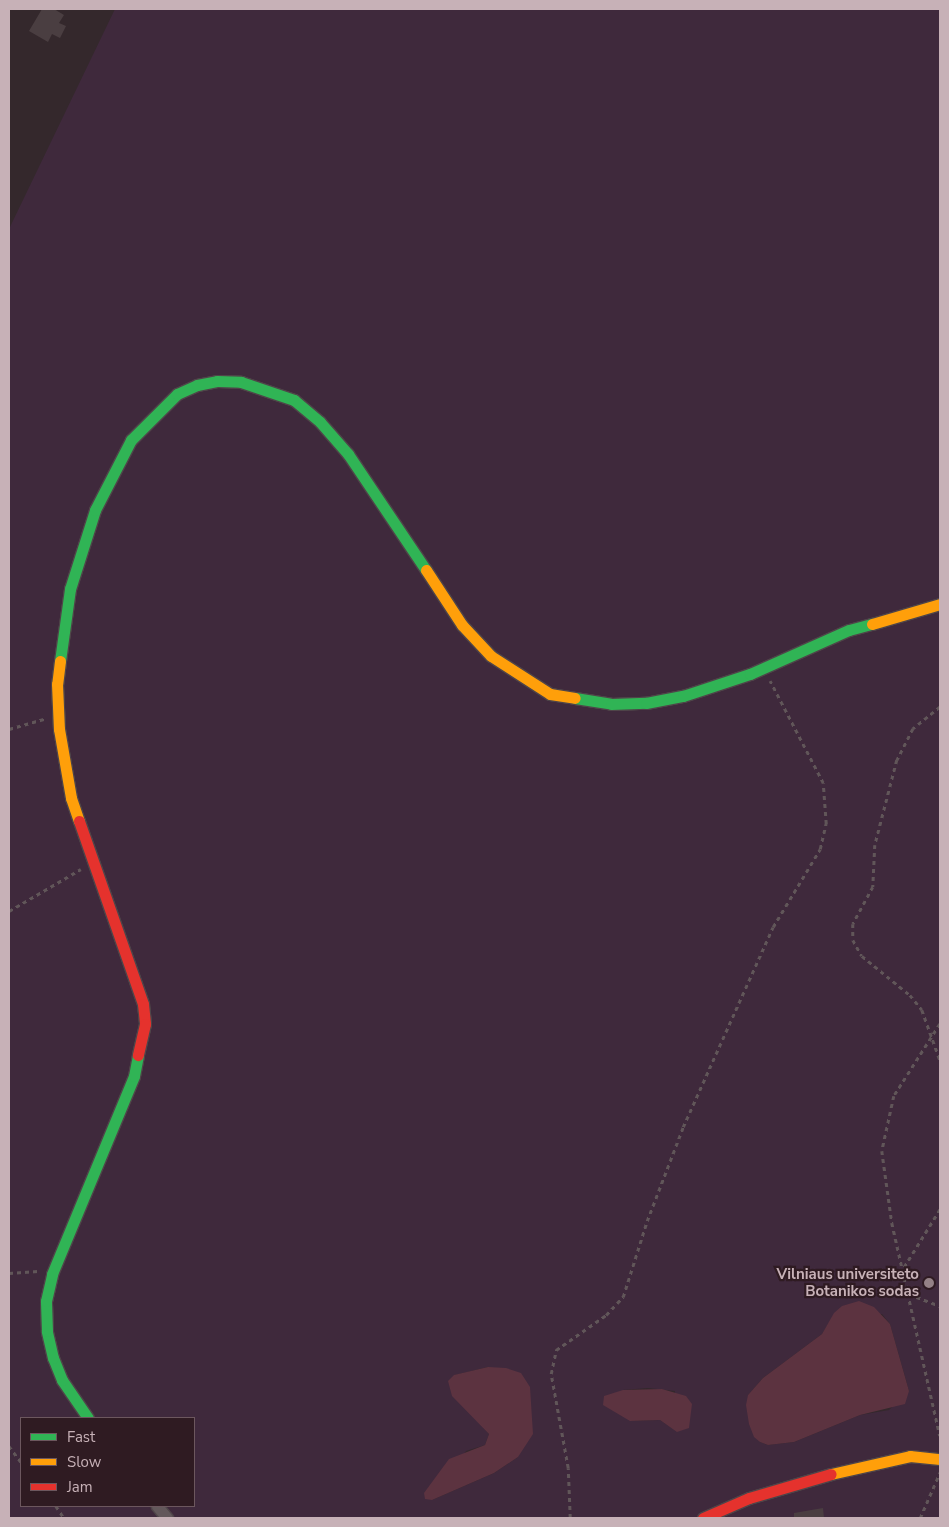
<!DOCTYPE html>
<html>
<head>
<meta charset="utf-8">
<style>
  body { margin:0 }
  #map { position:relative; width:949px; height:1527px; overflow:hidden; background:#34282c; font-family:"Nunito Sans",sans-serif }
  div>[style] { position:absolute }
  .green>* { inset:0; background:#3f293c }
  .water>* { inset:0; background:#5c3340 }
  .building>* { inset:0; background:#4a3e41 }
  .path>* { height:2.5px; margin-top:-1.25px; transform-origin:0; background:repeating-linear-gradient(90deg,#615659 0 4px,transparent 0 8px) }
  .roads { filter:drop-shadow(1px 0 #4f4549) drop-shadow(-1px 0 #4f4549) drop-shadow(0 1px #4f4549) drop-shadow(0 -1px #4f4549) }
  .street>* { height:11px; margin:-5.5px; padding:0 5.5px; transform-origin:5.5px; border-radius:5.5px; background:#63585b }
  .fast>* { height:11px; margin:-5.5px; padding:0 5.5px; transform-origin:5.5px; border-radius:5.5px; background:#30b455 }
  .slow>* { height:11px; margin:-5.5px; padding:0 5.5px; transform-origin:5.5px; border-radius:5.5px; background:#ff9f0a }
  .jam>* { height:11px; margin:-5.5px; padding:0 5.5px; transform-origin:5.5px; border-radius:5.5px; background:#e5322d }
  .dots>* { width:14px; height:14px; translate:-50% -50%; box-sizing:border-box; border:2px solid #2f1b22; border-radius:50% }
  span { translate:-50% -50%; white-space:nowrap; text-align:center; line-height:1.15; -webkit-text-stroke:4.5px #2f1b22; paint-order:stroke }
  .poi-label { font-size:15px; color:#c7b1b7; font-weight:700 }
  .right { translate:-100% -50%; text-align:right }
  .frame { position:absolute; inset:0; border:10px solid #c7b1b7; pointer-events:none }
  .legend { position:absolute; left:20px; top:1417px; width:175px; height:90px; box-sizing:border-box; background:#2f1b22; border:1px solid #6c575e; margin:0; padding:6px 9px; list-style:none; font-size:15px; color:#c7b1b7 }
  .legend li { display:flex; align-items:center; gap:10px; height:25px }
  .legend b { width:25px; border:1px solid #6c575e }
</style>
</head>
<body>
<div id="map">
  <div class="green">
    <div style="clip-path:polygon(evenodd,115px 9px,940px 9px,940px 1518px,9px 1518px,9px 229px,115px 9px,882px 1314px,890px 1324px,909px 1391px,889px 1410px,860px 1415px,794px 1442px,768px 1445px,760px 1442px,748px 1395px,763px 1378px,822px 1334px,828px 1324px,882px 1314px,115px 9px,488px 1367px,518px 1457px,494px 1473px,432px 1500px,466px 1451px,485px 1445px,489px 1434px,473px 1416px,455px 1375px,488px 1367px,115px 9px,648px 1388px,675px 1391px,672px 1428px,660px 1420px,630px 1421px,623px 1390px,648px 1388px,115px 9px,21px 1418px,194px 1418px,194px 1506px,21px 1506px,21px 1418px)"></div>
  </div>
  <div class="water">
    <div style="clip-path:polygon(859px 1301px,874px 1307px,890px 1324px,909px 1391px,905px 1404px,860px 1415px,794px 1442px,768px 1445px,760px 1442px,754px 1437px,749px 1424px,746px 1405px,748px 1395px,763px 1378px,822px 1334px,834px 1313px,842px 1306px)"></div>
    <div style="clip-path:polygon(488px 1367px,506px 1368px,521px 1373px,530px 1387px,533px 1434px,518px 1457px,494px 1473px,432px 1500px,425px 1499px,424px 1493px,449px 1459px,485px 1445px,489px 1434px,452px 1396px,448px 1381px,454px 1375px)"></div>
    <div style="clip-path:polygon(662px 1389px,686px 1396px,692px 1404px,689px 1428px,677px 1432px,660px 1420px,630px 1421px,603px 1405px,604px 1396px,623px 1390px)"></div>
  </div>
  <div class="building">
    <div style="clip-path:polygon(42px 9px,54px 9px,64px 15px,59px 23px,66px 26px,60px 38px,52px 34px,48px 42px,29px 31px)"></div>
    <div style="clip-path:polygon(823px 1508px,824px 1518px,794px 1518px,794px 1513px)"></div>
  </div>
  <div class="path">
    <div style="left:940px;top:707px;width:35px;rotate:141deg"></div>
    <div style="left:913px;top:729px;width:35px;rotate:117deg"></div>
    <div style="left:897px;top:760px;width:88px;rotate:104.5deg"></div>
    <div style="left:875px;top:845px;width:42px;rotate:92.7deg"></div>
    <div style="left:873px;top:887px;width:42px;rotate:118.4deg"></div>
    <div style="left:853px;top:924px;width:16px;rotate:90deg"></div>
    <div style="left:853px;top:940px;width:18px;rotate:61deg"></div>
    <div style="left:862px;top:956px;width:62px;rotate:39.1deg"></div>
    <div style="left:910px;top:995px;width:19px;rotate:51deg"></div>
    <div style="left:922px;top:1010px;width:53px;rotate:70.2deg"></div>
    <div style="left:9px;top:729px;width:37px;rotate:-16deg"></div>
    <div style="left:9px;top:911px;width:83px;rotate:-30.3deg"></div>
    <div style="left:940px;top:1024px;width:85px;rotate:122.6deg"></div>
    <div style="left:894px;top:1096px;width:56px;rotate:102.3deg"></div>
    <div style="left:882px;top:1151px;width:73px;rotate:82.1deg"></div>
    <div style="left:892px;top:1223px;width:218px;rotate:77.3deg"></div>
    <div style="left:904px;top:1267px;width:68px;rotate:-58.2deg"></div>
    <div style="left:9px;top:1273px;width:29px;rotate:-4deg"></div>
    <div style="left:909px;top:1294px;width:33px;rotate:21deg"></div>
    <div style="left:9px;top:1446px;width:20px;rotate:53deg"></div>
    <div style="left:56px;top:1506px;width:14px;rotate:56deg"></div>
    <div style="left:570px;top:1518px;width:50px;rotate:-92.3deg"></div>
    <div style="left:568px;top:1468px;width:96px;rotate:-100.3deg"></div>
    <div style="left:551px;top:1374px;width:25px;rotate:-78deg"></div>
    <div style="left:556px;top:1350px;width:61px;rotate:-35deg"></div>
    <div style="left:606px;top:1315px;width:25px;rotate:-47deg"></div>
    <div style="left:623px;top:1297px;width:80px;rotate:-72.5deg"></div>
    <div style="left:647px;top:1221px;width:101px;rotate:-69deg"></div>
    <div style="left:683px;top:1127px;width:219px;rotate:-65.8deg"></div>
    <div style="left:773px;top:927px;width:91px;rotate:-58.9deg"></div>
    <div style="left:820px;top:849px;width:26px;rotate:-77deg"></div>
    <div style="left:826px;top:824px;width:41px;rotate:-94.2deg"></div>
    <div style="left:823px;top:783px;width:115px;rotate:-117.5deg"></div>
    <div style="left:920px;top:1518px;width:50px;rotate:-66.5deg"></div>
  </div>
  <div class="roads">
    <div class="street">
      <div style="left:157px;top:1506px;width:16px;rotate:50deg"></div>
    </div>
    <div class="fast">
      <div style="left:60px;top:661px;width:73px;rotate:-82.1deg"></div>
      <div style="left:70px;top:589px;width:83px;rotate:-72.4deg"></div>
      <div style="left:95px;top:510px;width:79px;rotate:-62.8deg"></div>
      <div style="left:131px;top:440px;width:65px;rotate:-45deg"></div>
      <div style="left:177px;top:394px;width:22px;rotate:-24deg"></div>
      <div style="left:197px;top:385px;width:20px;rotate:-11deg"></div>
      <div style="left:217px;top:381px;width:24px;rotate:2deg"></div>
      <div style="left:241px;top:382px;width:56px;rotate:18.8deg"></div>
      <div style="left:294px;top:400px;width:34px;rotate:40deg"></div>
      <div style="left:320px;top:422px;width:43px;rotate:48.8deg"></div>
      <div style="left:348px;top:454px;width:140px;rotate:56.1deg"></div>
      <div style="left:575px;top:698px;width:36px;rotate:9deg"></div>
      <div style="left:611px;top:704px;width:35px;rotate:-2deg"></div>
      <div style="left:646px;top:703px;width:38px;rotate:-11deg"></div>
      <div style="left:683px;top:696px;width:71px;rotate:-18.2deg"></div>
      <div style="left:750px;top:674px;width:108px;rotate:-24deg"></div>
      <div style="left:849px;top:630px;width:24px;rotate:-15deg"></div>
      <div style="left:88px;top:1418px;width:46px;rotate:-124.4deg"></div>
      <div style="left:62px;top:1380px;width:24px;rotate:-112deg"></div>
      <div style="left:53px;top:1358px;width:28px;rotate:-103deg"></div>
      <div style="left:47px;top:1331px;width:30px;rotate:-92deg"></div>
      <div style="left:46px;top:1301px;width:28px;rotate:-77deg"></div>
      <div style="left:52px;top:1274px;width:214px;rotate:-67.5deg"></div>
      <div style="left:134px;top:1076px;width:21px;rotate:-79deg"></div>
    </div>
    <div class="slow">
      <div style="left:426px;top:570px;width:66px;rotate:56.8deg"></div>
      <div style="left:462px;top:625px;width:42px;rotate:46.9deg"></div>
      <div style="left:491px;top:656px;width:70px;rotate:32.8deg"></div>
      <div style="left:550px;top:694px;width:25px;rotate:9deg"></div>
      <div style="left:872px;top:624px;width:71px;rotate:-16.4deg"></div>
      <div style="left:60px;top:661px;width:23px;rotate:97deg"></div>
      <div style="left:57px;top:684px;width:45px;rotate:87.5deg"></div>
      <div style="left:59px;top:729px;width:70px;rotate:80.1deg"></div>
      <div style="left:71px;top:798px;width:24px;rotate:71deg"></div>
      <div style="left:831px;top:1474px;width:81px;rotate:-12.8deg"></div>
      <div style="left:910px;top:1456px;width:30px;rotate:6deg"></div>
    </div>
    <div class="jam">
      <div style="left:79px;top:821px;width:194px;rotate:70.7deg"></div>
      <div style="left:143px;top:1004px;width:20px;rotate:84deg"></div>
      <div style="left:145px;top:1024px;width:32px;rotate:103deg"></div>
      <div style="left:703px;top:1518px;width:50px;rotate:-23.5deg"></div>
      <div style="left:749px;top:1498px;width:85px;rotate:-16.3deg"></div>
    </div>
  </div>
  <div class="dots">
    <div style="left:929px;top:1283px;background:#948186"></div>
  </div>
  <div class="poi-label">
    <span class="right" style="left:919px;top:1283px">Vilniaus universiteto<br>Botanikos sodas</span>
  </div>
  <div class="frame"></div>
  <ul class="legend">
  <li><b style="height:6px;background:#30b455"></b>Fast</li>
  <li><b style="height:6px;background:#ff9f0a"></b>Slow</li>
  <li><b style="height:6px;background:#e5322d"></b>Jam</li>
  </ul>
</div>
</body>
</html>
